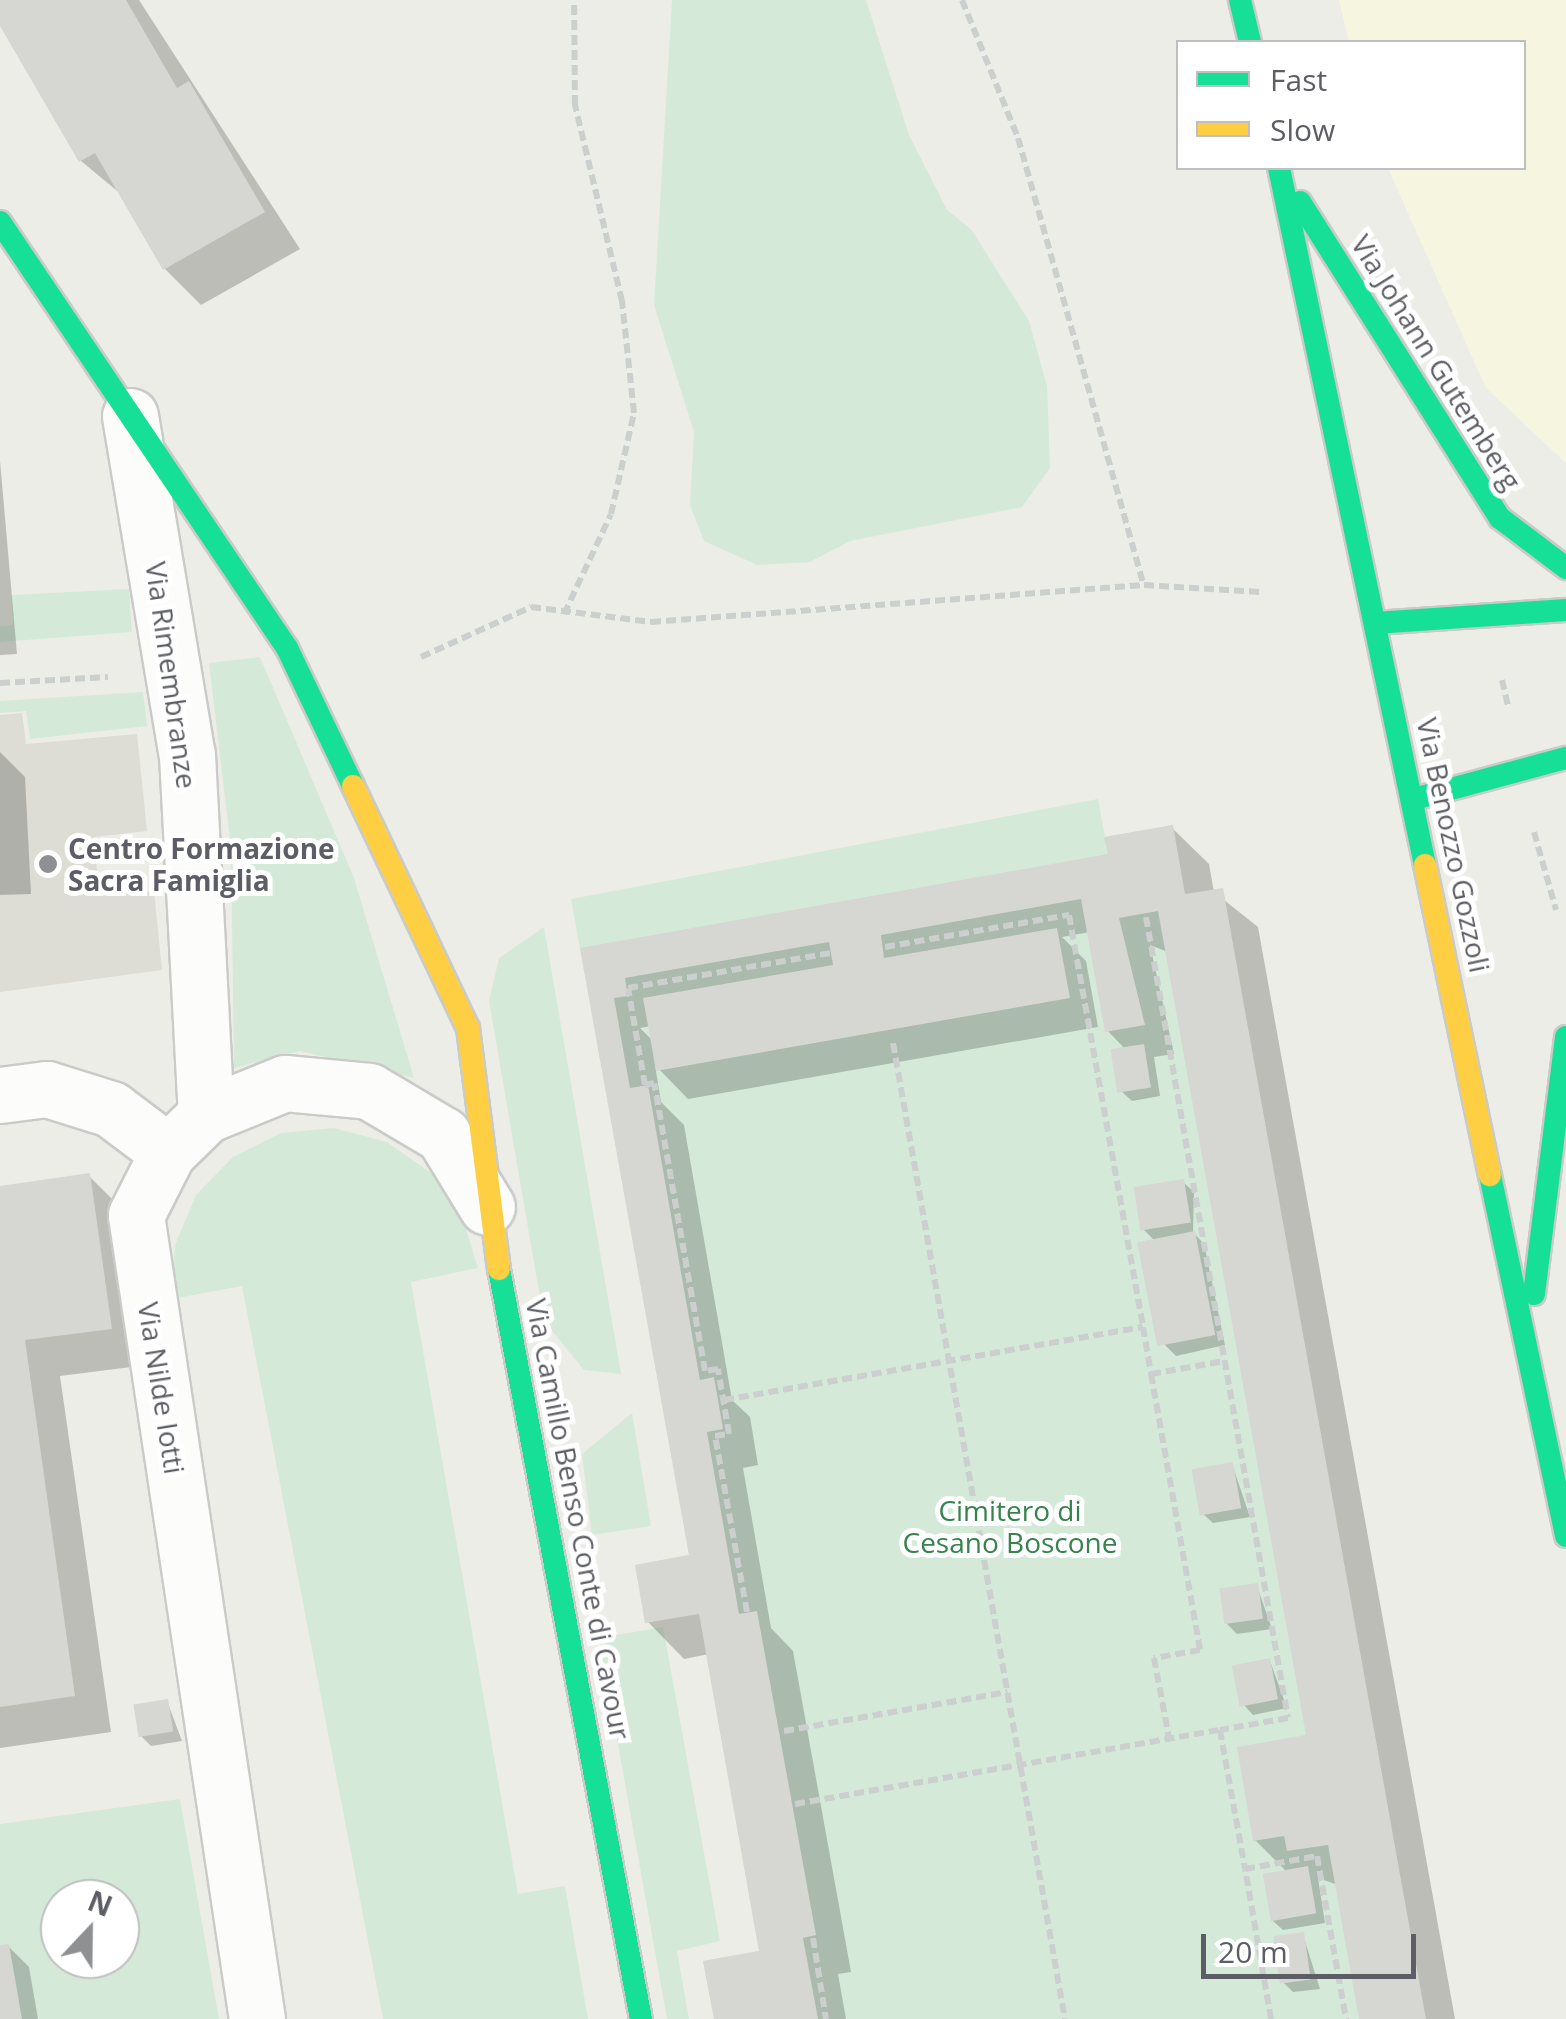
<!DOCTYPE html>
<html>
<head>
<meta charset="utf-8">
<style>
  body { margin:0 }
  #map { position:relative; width:1566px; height:2019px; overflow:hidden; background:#edede7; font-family:"Open Sans",sans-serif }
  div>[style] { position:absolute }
  .commercial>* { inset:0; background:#f6f6e0 }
  .education>* { inset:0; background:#ddddd5 }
  .green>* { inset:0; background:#d5e9d8 }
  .shadow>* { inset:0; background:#0003 }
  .building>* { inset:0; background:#d6d6d2; transform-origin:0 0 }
  .path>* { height:6px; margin-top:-3px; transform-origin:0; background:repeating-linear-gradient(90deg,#cbcfce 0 10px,transparent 0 15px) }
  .roads { filter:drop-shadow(2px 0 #cacbc9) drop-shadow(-2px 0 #cacbc9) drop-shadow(0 2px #cacbc9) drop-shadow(0 -2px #cacbc9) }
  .street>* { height:55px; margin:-27.5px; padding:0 27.5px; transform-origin:27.5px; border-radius:27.5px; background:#fcfcfb }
  .fast>* { height:22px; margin:-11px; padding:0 11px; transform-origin:11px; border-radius:11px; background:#16e098 }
  .slow>* { height:22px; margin:-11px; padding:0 11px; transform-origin:11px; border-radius:11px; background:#ffcf43 }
  .dots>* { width:28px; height:28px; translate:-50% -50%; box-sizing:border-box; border:5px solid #fff; border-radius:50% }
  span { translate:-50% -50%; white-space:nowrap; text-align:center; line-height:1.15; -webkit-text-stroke:10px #fff; paint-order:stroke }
  .street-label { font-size:28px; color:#5d5e65 }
  .poi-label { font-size:28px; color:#5d5e65; font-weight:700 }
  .left { translate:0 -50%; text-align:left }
  .park-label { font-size:28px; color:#36834d }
  .legend { position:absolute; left:1176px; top:40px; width:350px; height:130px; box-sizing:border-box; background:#fff; border:2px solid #bebfc1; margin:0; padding:12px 18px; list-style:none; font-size:30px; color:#5d5e65 }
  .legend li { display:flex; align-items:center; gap:20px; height:50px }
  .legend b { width:50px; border:2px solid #bebfc1 }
  .north { position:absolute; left:40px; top:1879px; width:100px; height:100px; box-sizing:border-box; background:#fff; border:2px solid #bebfc1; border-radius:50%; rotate:22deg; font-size:28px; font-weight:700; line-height:40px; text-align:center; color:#5d5e65 }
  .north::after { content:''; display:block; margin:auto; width:35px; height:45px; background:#8f9092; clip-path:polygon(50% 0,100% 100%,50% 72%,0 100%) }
  .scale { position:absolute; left:1201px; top:1934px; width:215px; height:45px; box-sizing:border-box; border:5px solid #5d5e65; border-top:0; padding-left:12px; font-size:30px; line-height:35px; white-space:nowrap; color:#5d5e65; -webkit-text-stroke:8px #fff; paint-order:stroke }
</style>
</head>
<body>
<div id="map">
  <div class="commercial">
    <div style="clip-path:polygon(1339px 0,1566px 0,1566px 463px,1486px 388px,1388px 168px,1524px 168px,1524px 42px,1349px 42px)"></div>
  </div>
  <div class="education">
    <div style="clip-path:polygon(22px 713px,26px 744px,137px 734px,147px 831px,94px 837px,99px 895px,154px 891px,162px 970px,0 992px,0 715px)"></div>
  </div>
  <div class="green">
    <div style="clip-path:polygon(672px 0,866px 0,909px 135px,947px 210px,971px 229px,1029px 321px,1047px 386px,1050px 468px,1022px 507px,850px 541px,810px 562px,757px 565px,704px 541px,690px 505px,694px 432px,654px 305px)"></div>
    <div style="clip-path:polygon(129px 589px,132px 632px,0 642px,0 626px,13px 625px,11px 595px)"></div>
    <div style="clip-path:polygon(260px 657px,354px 878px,414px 1078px,300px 1051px,234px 1068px,231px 848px,209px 663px)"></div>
    <div style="clip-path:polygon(143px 692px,147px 726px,30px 739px,26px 711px,0 713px,0 701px)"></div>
    <div style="clip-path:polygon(1098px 799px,1105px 837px,1173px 825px,1185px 894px,1223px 888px,1426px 2019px,714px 2019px,703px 1961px,759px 1951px,699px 1614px,645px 1623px,635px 1565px,689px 1555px,571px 899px)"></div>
    <div style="clip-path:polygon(544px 927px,621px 1374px,584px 1370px,544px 1321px,489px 1001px,499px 958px)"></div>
    <div style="clip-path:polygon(334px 1128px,387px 1142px,431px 1173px,462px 1216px,478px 1268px,411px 1282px,518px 1894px,565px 1886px,588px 2019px,383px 2019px,242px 1286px,172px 1299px,175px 1245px,196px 1195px,233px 1157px,281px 1133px)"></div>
    <div style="clip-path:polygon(632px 1413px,651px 1526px,592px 1535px,582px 1454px)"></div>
    <div style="clip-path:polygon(663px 1627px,720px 1941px,677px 1951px,689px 2019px,667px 2019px,599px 1638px)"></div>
    <div style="clip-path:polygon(evenodd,180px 1799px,219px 2019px,0 2019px,0 1824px,180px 1799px,60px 1899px,120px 1899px,120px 1959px,60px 1959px,60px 1899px)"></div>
  </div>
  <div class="shadow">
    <div style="clip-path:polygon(0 0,139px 0,300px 249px,201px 305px,165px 269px,122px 195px,81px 161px,0 21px)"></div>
    <div style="clip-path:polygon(0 461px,17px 654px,0 655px)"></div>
    <div style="clip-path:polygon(0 752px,25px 777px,31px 894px,0 895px)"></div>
    <div style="clip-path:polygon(evenodd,1172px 828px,1209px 864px,1214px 892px,1258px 927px,1455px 2019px,1362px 2019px,1338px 1885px,1318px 1878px,1325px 1923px,1283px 1930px,1272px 1920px,1287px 1872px,1255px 1840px,1309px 1737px,1168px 952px,1150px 945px,1174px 1054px,1154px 1057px,1160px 1096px,1132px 1101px,1121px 1091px,1126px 1050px,1107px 1030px,1090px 932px,1062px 937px,1086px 961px,1098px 1027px,688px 1099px,655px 1065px,661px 1102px,684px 1125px,732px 1400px,750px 1417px,758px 1465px,743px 1468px,771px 1628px,793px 1651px,851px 1972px,838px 1974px,846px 2019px,716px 2019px,762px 1953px,709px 1654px,684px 1659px,648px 1622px,692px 1557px,583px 950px,1110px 856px,1172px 828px,651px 1026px,653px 1041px,640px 1028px,651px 1026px)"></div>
    <div style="clip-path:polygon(89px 1176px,126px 1213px,147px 1365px,60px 1376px,111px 1732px,0 1748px,0 1188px)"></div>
    <div style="clip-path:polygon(1183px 1182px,1194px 1192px,1193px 1232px,1204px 1244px,1225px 1345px,1176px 1356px,1165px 1345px,1156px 1242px,1143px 1229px)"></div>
    <div style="clip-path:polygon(1232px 1464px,1250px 1517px,1213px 1523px,1202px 1513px)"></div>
    <div style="clip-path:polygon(1257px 1586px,1272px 1629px,1237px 1634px,1227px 1624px)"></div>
    <div style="clip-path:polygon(1270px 1661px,1287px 1708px,1253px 1715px,1243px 1704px)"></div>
    <div style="clip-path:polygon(167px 1701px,182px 1741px,151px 1746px,141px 1736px)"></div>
    <div style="clip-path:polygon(1303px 1935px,1320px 1989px,1293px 1992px,1283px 1982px)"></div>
    <div style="clip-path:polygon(8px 1946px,29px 1967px,38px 2019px,0 2019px,0 1948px)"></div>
  </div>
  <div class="building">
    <div style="clip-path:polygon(0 0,126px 0,177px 88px,189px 81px,265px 212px,163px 270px,95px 153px,79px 162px,0 26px)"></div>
    <div style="clip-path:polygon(1173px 825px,1185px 894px,1223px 888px,1426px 2019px,1359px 2019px,1328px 1845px,1287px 1851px,1284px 1836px,1253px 1841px,1237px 1747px,1306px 1735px,1158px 911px,1119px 918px,1145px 1025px,1105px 1032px,1081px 899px,881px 935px,884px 958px,1057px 928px,1070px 998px,656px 1071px,643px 998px,833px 965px,829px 942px,625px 978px,628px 996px,614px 998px,630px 1088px,648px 1085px,700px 1380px,714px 1377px,723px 1429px,707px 1432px,739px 1614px,757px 1611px,816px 1935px,803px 1938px,818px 2019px,714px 2019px,703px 1961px,759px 1951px,699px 1614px,645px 1623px,635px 1565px,689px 1555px,580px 948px,1108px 854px,1104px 837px)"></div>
    <div style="left:1144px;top:1044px;width:44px;height:34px;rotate:81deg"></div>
    <div style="clip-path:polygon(90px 1173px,112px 1329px,25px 1340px,75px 1696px,0 1707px,0 1186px)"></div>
    <div style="left:1184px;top:1179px;width:44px;height:51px;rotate:81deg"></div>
    <div style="left:1195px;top:1231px;width:106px;height:59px;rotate:79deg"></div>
    <div style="left:1233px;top:1462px;width:47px;height:42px;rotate:80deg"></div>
    <div style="left:1258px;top:1583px;width:36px;height:39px;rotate:82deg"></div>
    <div style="left:1270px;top:1658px;width:42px;height:39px;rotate:79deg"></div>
    <div style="left:168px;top:1699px;width:33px;height:35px;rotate:81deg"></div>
    <div style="left:1308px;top:1866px;width:48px;height:46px;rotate:80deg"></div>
    <div style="left:1304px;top:1932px;width:48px;height:31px;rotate:82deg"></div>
    <div style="clip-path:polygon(9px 1944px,22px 2019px,0 2019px,0 1945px)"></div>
  </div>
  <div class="path">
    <div style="left:962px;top:0;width:149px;rotate:67.9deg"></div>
    <div style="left:1018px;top:138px;width:464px;rotate:74.3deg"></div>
    <div style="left:564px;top:614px;width:110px;rotate:-64.8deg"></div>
    <div style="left:611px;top:514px;width:104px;rotate:-77.2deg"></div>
    <div style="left:634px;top:413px;width:113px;rotate:-96.1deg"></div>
    <div style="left:622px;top:301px;width:202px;rotate:-103.5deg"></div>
    <div style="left:575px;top:105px;width:105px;rotate:-90.5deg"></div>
    <div style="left:421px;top:657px;width:121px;rotate:-24.4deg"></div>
    <div style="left:531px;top:607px;width:121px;rotate:7.1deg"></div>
    <div style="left:651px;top:622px;width:494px;rotate:-4.3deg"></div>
    <div style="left:1144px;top:585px;width:116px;rotate:3.5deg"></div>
    <div style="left:1502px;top:680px;width:28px;rotate:77deg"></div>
    <div style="left:0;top:683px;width:108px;rotate:-3.2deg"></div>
    <div style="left:1534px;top:832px;width:81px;rotate:74.2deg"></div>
    <div style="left:1146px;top:917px;width:813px;rotate:79.95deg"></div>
    <div style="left:1288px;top:1718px;width:69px;rotate:170deg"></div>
    <div style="left:1220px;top:1730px;width:141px;rotate:79.8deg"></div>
    <div style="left:885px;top:947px;width:187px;rotate:-9.9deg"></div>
    <div style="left:1069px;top:915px;width:419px;rotate:79.8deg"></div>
    <div style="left:893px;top:1043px;width:991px;rotate:80.01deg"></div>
    <div style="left:1151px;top:1374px;width:280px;rotate:79.9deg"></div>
    <div style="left:1200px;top:1650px;width:47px;rotate:170.1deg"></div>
    <div style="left:1154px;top:1658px;width:81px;rotate:79.4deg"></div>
    <div style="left:724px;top:1400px;width:425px;rotate:-9.9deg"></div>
    <div style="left:1143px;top:1327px;width:48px;rotate:80.3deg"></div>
    <div style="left:1151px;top:1374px;width:75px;rotate:-10deg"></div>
    <div style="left:747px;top:1612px;width:179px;rotate:-100.3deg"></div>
    <div style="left:715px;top:1436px;width:14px;rotate:-8deg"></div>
    <div style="left:729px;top:1434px;width:66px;rotate:-99.6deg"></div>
    <div style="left:718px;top:1369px;width:13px;rotate:171deg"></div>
    <div style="left:705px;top:1371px;width:292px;rotate:-100deg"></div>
    <div style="left:654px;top:1083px;width:9px;rotate:167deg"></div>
    <div style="left:645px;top:1085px;width:98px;rotate:-99.9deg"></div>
    <div style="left:628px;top:988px;width:205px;rotate:-9.8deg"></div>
    <div style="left:784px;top:1731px;width:227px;rotate:-9.9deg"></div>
    <div style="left:795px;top:1804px;width:431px;rotate:-9.9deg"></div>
    <div style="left:813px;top:1938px;width:82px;rotate:80.9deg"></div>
    <div style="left:1271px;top:2019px;width:152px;rotate:-99.8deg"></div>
    <div style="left:1245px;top:1869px;width:73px;rotate:-10.2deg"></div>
    <div style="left:1317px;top:1856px;width:166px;rotate:79.9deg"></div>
  </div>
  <div class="roads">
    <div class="street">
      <div style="left:130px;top:416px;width:344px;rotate:80.5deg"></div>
      <div style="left:187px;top:755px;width:361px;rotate:87deg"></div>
      <div style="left:0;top:1095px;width:47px;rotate:-7.3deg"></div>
      <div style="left:47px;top:1089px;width:67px;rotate:17.4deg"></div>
      <div style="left:111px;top:1109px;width:71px;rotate:37deg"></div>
      <div style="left:257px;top:2019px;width:813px;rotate:-98.56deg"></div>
      <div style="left:136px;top:1215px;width:71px;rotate:-63.1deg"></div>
      <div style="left:168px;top:1152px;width:53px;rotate:-44.2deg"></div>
      <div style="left:206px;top:1115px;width:85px;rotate:-22.1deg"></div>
      <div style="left:285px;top:1083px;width:84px;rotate:5.4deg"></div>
      <div style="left:369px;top:1091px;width:86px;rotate:30.7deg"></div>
      <div style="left:443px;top:1135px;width:84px;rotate:58.6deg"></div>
    </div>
    <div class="fast">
      <div style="left:1240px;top:0;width:43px;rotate:76.6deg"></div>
      <div style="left:1279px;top:168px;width:712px;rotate:78.17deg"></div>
      <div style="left:1300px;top:202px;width:374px;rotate:57.7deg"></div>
      <div style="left:1500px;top:518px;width:83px;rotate:37.1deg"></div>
      <div style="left:0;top:222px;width:514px;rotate:56.03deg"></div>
      <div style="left:287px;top:648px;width:153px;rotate:64.4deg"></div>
      <div style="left:1375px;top:623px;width:191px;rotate:-3.9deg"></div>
      <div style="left:1414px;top:799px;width:157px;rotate:-15.1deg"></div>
      <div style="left:1490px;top:1175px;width:369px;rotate:78.1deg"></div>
      <div style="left:499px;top:1269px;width:763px;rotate:79.28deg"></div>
      <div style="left:1534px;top:1294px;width:259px;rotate:-82.9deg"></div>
    </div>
    <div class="slow">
      <div style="left:353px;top:786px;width:268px;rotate:64.6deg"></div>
      <div style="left:468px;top:1028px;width:243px;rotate:82.7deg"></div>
      <div style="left:1425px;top:865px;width:317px;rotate:78.2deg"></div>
    </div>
  </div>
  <div class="dots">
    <div style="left:48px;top:864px;background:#8f9092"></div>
  </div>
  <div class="street-label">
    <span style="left:1437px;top:362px;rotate:58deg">Via Johann Gutemberg</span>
    <span style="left:172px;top:675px;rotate:82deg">Via Rimembranze</span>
    <span style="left:1454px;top:845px;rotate:78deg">Via Benozzo Gozzoli</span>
    <span style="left:162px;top:1388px;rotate:81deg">Via Nilde Iotti</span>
    <span style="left:579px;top:1519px;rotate:79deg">Via Camillo Benso Conte di Cavour</span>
  </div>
  <div class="poi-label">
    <span class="left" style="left:68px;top:864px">Centro Formazione<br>Sacra Famiglia</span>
  </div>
  <div class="park-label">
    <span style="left:1010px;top:1526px">Cimitero di<br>Cesano Boscone</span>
  </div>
  <ul class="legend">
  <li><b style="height:12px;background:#16e098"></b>Fast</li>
  <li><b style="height:12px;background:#ffcf43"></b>Slow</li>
  </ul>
  <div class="north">N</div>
  <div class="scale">20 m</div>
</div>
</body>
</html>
